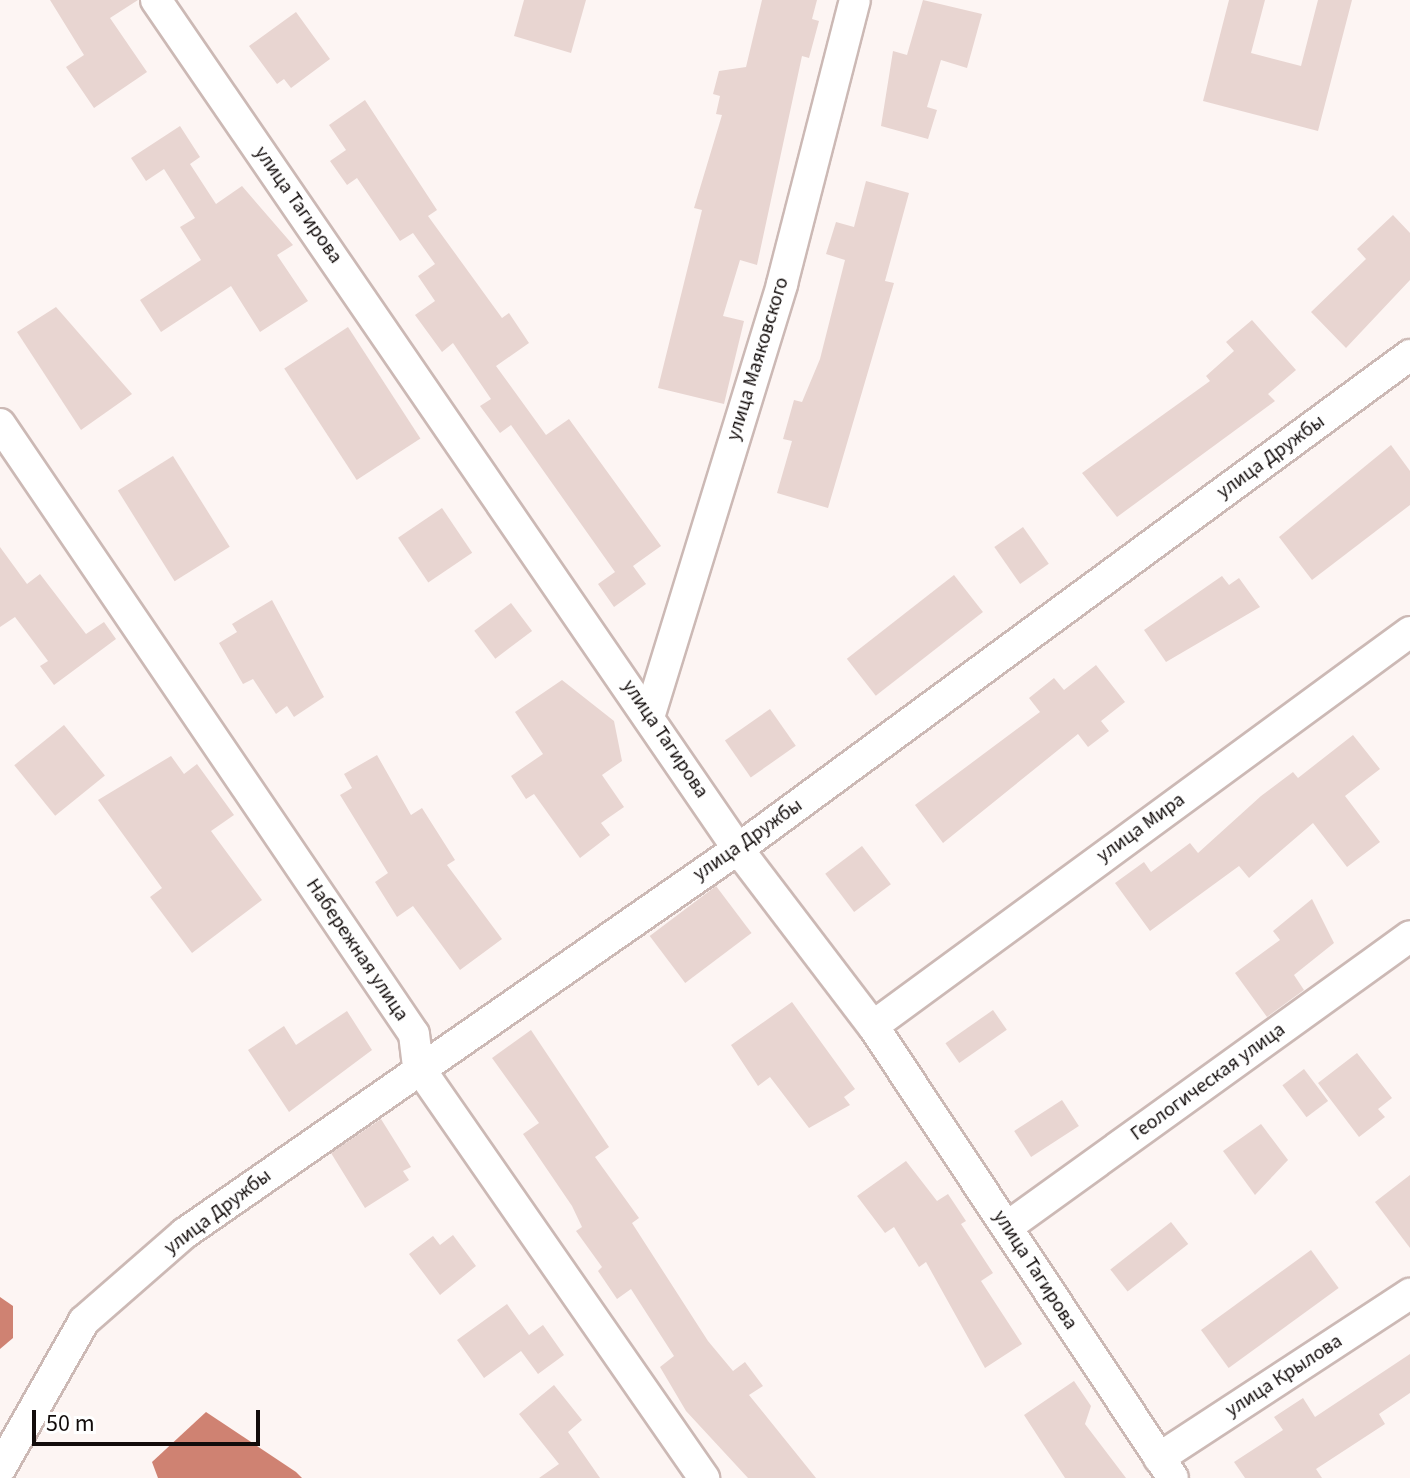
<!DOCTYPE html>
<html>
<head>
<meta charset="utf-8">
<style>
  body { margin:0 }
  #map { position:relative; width:1410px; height:1478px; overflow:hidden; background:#fdf5f3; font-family:"Source Sans 3",sans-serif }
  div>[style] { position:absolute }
  .water>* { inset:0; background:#cf8272 }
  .building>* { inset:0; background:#e8d5d1; transform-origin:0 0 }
  .roads { filter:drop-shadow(2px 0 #ccb9b5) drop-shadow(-2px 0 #ccb9b5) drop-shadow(0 2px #ccb9b5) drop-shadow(0 -2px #ccb9b5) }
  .minor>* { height:30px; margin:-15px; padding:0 15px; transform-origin:15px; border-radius:15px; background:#fff }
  span { translate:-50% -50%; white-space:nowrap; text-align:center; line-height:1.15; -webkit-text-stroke:6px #fff; paint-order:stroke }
  .street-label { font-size:20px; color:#120c0b }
  .scale { position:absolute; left:32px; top:1410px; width:228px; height:36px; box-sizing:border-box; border:4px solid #120c0b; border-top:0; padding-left:10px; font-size:24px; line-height:28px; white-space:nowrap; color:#120c0b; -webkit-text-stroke:6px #fff; paint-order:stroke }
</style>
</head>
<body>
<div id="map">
  <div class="water">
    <div style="clip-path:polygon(0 1297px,13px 1306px,13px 1338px,0 1349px)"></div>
    <div style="clip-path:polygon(206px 1412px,296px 1472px,302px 1478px,158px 1478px,152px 1462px)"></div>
  </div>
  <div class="building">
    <div style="clip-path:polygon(50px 0,138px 0,110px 18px,147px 72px,94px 108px,66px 67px,84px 55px)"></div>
    <div style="clip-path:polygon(524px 0,586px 0,571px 53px,514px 36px)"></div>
    <div style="clip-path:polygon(762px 0,817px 0,812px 19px,819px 21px,809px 58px,802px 56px,757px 265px,740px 260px,723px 316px,744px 321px,724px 404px,658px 388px,702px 210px,694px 208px,722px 115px,716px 114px,720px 96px,713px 94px,719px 71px,746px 67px)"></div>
    <div style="clip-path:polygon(923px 0,982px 14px,967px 68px,941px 60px,927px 107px,937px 110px,928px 139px,881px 126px,893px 51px,907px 55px)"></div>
    <div style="clip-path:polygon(1229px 0,1265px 0,1251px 53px,1301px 66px,1318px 0,1352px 0,1318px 131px,1203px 101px)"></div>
    <div style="clip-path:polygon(296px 12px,330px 59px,291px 88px,284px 79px,277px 84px,249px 46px)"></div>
    <div style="clip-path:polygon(365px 100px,437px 210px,428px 216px,502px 318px,509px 313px,529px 343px,496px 366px,546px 435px,569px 419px,661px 546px,633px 566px,646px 584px,614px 607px,598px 584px,615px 572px,511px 425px,500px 433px,480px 406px,491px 399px,453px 343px,442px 352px,415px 315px,435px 301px,418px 276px,435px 264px,413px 233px,400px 241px,357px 178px,347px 185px,330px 161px,346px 150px,329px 125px)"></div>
    <div style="clip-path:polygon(180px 126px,200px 157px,190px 164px,216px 204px,242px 186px,293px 245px,277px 255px,308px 301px,260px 332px,231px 286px,161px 332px,140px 300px,201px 260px,180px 227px,195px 218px,164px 169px,146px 181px,131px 158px)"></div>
    <div style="clip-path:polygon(866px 181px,909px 193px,885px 281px,894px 283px,828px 508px,777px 493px,792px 441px,783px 439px,794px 400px,802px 402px,820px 359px,845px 260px,826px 254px,836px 222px,854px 227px)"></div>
    <div style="clip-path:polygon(1393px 215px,1410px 233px,1410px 280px,1346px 348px,1311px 312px,1366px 259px,1357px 249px)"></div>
    <div style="clip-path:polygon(56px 307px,132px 394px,81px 430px,17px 332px)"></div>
    <div style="clip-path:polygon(1252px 320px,1296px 370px,1268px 394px,1275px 401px,1117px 517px,1082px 473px,1210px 381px,1206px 376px,1234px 351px,1226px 342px)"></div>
    <div style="left:348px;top:327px;width:133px;height:76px;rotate:57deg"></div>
    <div style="clip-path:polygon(1391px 445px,1410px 471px,1410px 505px,1312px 580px,1279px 537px)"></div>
    <div style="left:173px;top:456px;width:107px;height:65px;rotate:58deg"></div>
    <div style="left:442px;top:508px;width:54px;height:53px;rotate:56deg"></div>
    <div style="left:1023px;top:527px;width:45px;height:35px;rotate:55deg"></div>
    <div style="clip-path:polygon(0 547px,27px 584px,40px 574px,86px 634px,104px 622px,116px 639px,54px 685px,40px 666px,48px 661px,15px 617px,0 627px)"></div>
    <div style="left:954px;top:575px;width:47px;height:136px;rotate:52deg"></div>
    <div style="clip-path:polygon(1222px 576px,1229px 585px,1239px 578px,1260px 607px,1166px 662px,1144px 630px)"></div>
    <div style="clip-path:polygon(272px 600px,324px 697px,294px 717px,287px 706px,276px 714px,253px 679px,243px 684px,219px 643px,237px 632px,232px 624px)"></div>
    <div style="left:511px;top:603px;width:35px;height:46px;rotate:53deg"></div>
    <div style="clip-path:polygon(1096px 665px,1125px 702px,1101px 721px,1109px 731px,1088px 747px,1078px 734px,943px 843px,915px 805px,1040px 712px,1029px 698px,1054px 678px,1064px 690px)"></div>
    <div style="clip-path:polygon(562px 680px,614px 721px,622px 761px,602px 775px,624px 807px,601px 823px,610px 835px,580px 858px,534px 794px,526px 799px,511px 776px,543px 754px,515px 712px)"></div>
    <div style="left:770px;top:709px;width:45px;height:55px;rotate:55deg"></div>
    <div style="left:64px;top:725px;width:65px;height:64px;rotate:51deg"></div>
    <div style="clip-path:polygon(1353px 735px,1380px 769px,1345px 796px,1380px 842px,1347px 867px,1313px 823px,1249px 878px,1239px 866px,1150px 931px,1115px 883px,1144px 862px,1151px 872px,1190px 843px,1198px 853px,1261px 796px,1293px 772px,1298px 778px)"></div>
    <div style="clip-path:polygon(377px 755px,411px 815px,422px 808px,455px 860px,447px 865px,502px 939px,460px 970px,413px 906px,397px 917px,375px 882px,388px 873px,340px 795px,352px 788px,344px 774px)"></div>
    <div style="clip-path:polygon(171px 756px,184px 774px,197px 764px,234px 815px,211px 831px,262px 900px,192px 953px,150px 897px,162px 888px,98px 800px)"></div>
    <div style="left:862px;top:846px;width:48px;height:46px;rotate:53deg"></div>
    <div style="left:716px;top:886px;width:59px;height:83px;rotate:53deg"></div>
    <div style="clip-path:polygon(1312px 899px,1334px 943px,1294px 975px,1304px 990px,1267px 1017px,1235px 973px,1280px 940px,1273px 931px)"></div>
    <div style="clip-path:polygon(792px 1002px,855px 1089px,844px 1097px,850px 1105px,809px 1128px,770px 1077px,758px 1086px,731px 1045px)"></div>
    <div style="left:993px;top:1010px;width:24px;height:58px;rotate:55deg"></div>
    <div style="clip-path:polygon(347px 1011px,372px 1050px,289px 1112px,248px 1050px,284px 1026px,296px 1045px)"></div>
    <div style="clip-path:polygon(531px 1030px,609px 1147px,595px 1157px,639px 1218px,632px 1223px,708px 1341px,733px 1371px,745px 1362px,763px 1386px,749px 1395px,816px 1478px,748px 1478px,686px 1411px,660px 1367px,674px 1356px,631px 1289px,617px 1299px,598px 1271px,602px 1267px,576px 1231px,582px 1227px,572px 1206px,523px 1134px,539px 1123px,492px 1058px)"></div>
    <div style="clip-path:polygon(1357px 1053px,1392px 1098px,1378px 1109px,1385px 1117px,1359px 1137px,1318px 1083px)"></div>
    <div style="left:1304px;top:1069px;width:40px;height:27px;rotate:53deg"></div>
    <div style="left:1062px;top:1100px;width:31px;height:57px;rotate:57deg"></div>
    <div style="clip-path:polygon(381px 1119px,411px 1167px,403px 1171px,409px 1180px,365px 1208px,331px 1153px)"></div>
    <div style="clip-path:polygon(1261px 1124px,1288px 1160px,1255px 1195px,1223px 1151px)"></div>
    <div style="clip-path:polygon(906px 1161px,937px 1201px,948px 1194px,966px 1221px,961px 1224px,993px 1273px,981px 1281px,1022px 1344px,985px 1368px,926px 1262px,919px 1267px,894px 1227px,885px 1233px,857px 1196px)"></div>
    <div style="clip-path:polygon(1410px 1175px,1410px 1248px,1375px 1202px)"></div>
    <div style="left:1171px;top:1222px;width:28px;height:77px;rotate:52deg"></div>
    <div style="clip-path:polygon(453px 1235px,476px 1266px,440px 1295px,409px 1254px,433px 1236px,440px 1245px)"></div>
    <div style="left:1311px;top:1250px;width:47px;height:136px;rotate:54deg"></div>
    <div style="clip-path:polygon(507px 1304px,529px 1335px,543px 1325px,564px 1355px,538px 1374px,521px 1351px,484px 1378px,457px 1340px)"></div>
    <div style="clip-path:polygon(1410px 1354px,1410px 1393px,1379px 1414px,1385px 1424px,1316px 1469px,1322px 1478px,1245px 1478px,1234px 1462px,1283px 1430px,1274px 1417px,1303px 1398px,1315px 1417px)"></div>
    <div style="clip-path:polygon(1074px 1381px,1091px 1406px,1085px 1424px,1126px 1478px,1065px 1478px,1024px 1415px)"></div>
    <div style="clip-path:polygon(554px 1385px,582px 1420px,568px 1432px,600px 1478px,539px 1478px,559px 1464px,519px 1414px)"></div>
  </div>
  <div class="roads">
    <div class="minor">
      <div style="left:156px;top:0;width:1029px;rotate:55.57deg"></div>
      <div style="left:738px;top:849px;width:223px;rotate:52.7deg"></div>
      <div style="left:873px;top:1026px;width:542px;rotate:56.43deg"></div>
      <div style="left:0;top:424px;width:737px;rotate:55.84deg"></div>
      <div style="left:414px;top:1034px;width:32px;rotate:83deg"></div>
      <div style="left:418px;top:1066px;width:502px;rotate:55.23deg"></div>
      <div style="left:650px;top:714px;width:450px;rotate:-72.9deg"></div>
      <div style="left:782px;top:284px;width:293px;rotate:-75.6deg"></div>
      <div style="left:873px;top:1026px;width:666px;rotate:-36.27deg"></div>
      <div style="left:1007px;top:1227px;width:497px;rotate:-35.8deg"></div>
      <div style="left:1159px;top:1458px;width:300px;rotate:-33.2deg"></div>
      <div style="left:0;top:1469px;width:170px;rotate:-60.4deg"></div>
      <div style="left:84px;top:1321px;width:134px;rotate:-41.1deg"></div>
      <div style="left:185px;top:1233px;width:673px;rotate:-34.78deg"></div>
      <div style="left:738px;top:849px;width:834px;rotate:-36.32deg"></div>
    </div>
  </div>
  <div class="street-label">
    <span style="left:298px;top:205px;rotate:55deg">улица Тагирова</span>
    <span style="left:758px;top:359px;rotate:-73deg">улица Маяковского</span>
    <span style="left:1271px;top:457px;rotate:-36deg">улица Дружбы</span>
    <span style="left:665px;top:739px;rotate:56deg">улица Тагирова</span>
    <span style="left:1141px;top:828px;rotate:-36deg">улица Мира</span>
    <span style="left:748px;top:840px;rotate:-35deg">улица Дружбы</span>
    <span style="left:357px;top:950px;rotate:56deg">Набережная улица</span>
    <span style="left:1208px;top:1082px;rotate:-36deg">Геологическая улица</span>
    <span style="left:218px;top:1212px;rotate:-37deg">улица Дружбы</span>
    <span style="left:1035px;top:1270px;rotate:57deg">улица Тагирова</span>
    <span style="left:1284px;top:1376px;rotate:-33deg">улица Крылова</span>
  </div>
  <div class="scale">50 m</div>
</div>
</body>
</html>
